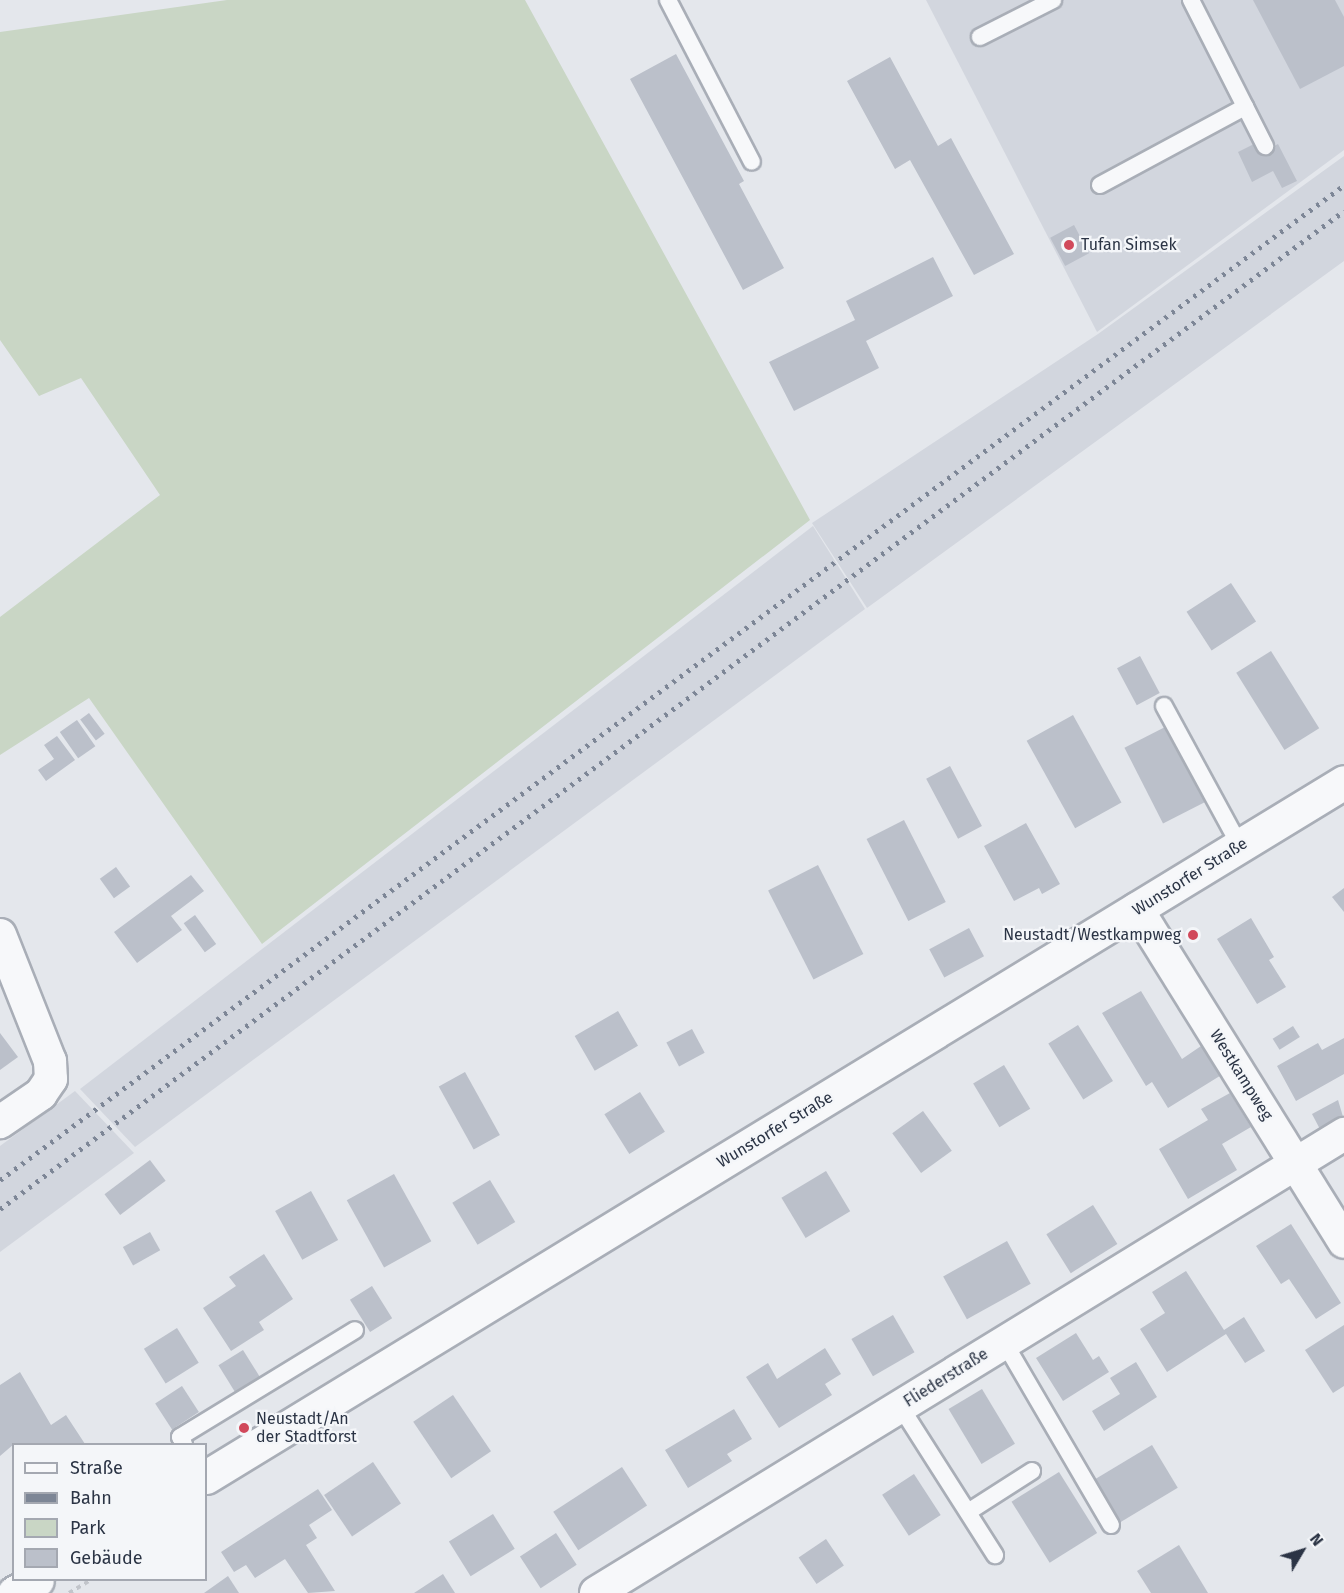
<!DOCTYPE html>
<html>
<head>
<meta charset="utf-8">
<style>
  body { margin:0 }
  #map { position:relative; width:1344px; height:1593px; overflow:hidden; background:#e4e7ec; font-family:"Fira Sans",sans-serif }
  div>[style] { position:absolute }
  .built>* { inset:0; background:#d2d6de }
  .green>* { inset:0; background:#c9d6c5 }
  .building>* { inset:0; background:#bbc0ca; transform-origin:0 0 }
  .path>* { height:4px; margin-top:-2px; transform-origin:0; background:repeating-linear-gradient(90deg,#c2c5cb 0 4.5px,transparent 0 9px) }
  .roads { filter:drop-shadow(2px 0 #a9aeb7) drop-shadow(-2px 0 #a9aeb7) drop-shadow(0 2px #a9aeb7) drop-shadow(0 -2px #a9aeb7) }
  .service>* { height:16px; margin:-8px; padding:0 8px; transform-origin:8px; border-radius:8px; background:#f7f8fa }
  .minor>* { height:32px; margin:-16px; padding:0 16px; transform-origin:16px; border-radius:16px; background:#f7f8fa }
  .tertiary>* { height:33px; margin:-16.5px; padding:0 16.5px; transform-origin:16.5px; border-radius:16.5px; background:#f7f8fa }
  .rail>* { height:4.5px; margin-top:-2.25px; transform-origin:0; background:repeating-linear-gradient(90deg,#7d8696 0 3px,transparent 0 9px) }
  .dots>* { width:16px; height:16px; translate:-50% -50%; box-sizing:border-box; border:3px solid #f4f6f9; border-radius:50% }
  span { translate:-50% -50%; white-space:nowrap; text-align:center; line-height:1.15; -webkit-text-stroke:4.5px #f4f6f9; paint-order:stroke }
  .poi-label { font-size:16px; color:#2b3445 }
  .left { translate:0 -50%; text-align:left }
  .right { translate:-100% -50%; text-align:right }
  .street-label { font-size:16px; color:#2b3445 }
  .legend { position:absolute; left:12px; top:1443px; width:195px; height:138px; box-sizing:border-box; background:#f4f6f9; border:2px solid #a4a8b1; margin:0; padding:8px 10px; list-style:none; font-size:18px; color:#2b3445 }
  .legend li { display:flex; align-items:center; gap:12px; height:30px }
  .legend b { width:30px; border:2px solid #a4a8b1 }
  .north { position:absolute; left:1272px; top:1521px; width:60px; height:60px; -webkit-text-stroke:4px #f4f6f9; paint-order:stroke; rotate:52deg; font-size:16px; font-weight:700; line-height:24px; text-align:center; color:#2b3445 }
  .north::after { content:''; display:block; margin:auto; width:21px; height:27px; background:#2b3445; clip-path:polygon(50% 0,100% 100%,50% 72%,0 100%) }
</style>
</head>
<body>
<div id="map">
  <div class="built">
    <div style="clip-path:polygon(926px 0,1344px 0,1344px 150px,1097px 332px)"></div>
    <div style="clip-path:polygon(1344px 156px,1344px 261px,867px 608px,812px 523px,1098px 334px)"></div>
    <div style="clip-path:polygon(813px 526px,865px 609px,135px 1147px,80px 1089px)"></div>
    <div style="clip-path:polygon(75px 1091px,134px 1153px,0 1252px,0 1146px)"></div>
  </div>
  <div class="green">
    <div style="clip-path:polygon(227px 0,525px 0,810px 520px,262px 944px,89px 698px,0 755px,0 617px,160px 495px,81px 378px,39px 396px,0 340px,0 32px)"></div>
  </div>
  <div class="building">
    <div style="clip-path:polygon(1253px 0,1335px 0,1344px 17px,1344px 66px,1300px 89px)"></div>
    <div style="clip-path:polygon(676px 54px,744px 181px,739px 184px,784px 268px,743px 290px,630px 79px)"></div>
    <div style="clip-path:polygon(890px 57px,938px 146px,951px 138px,1014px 254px,974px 275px,910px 160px,895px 169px,847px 81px)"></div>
    <div style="clip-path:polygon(1258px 142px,1262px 152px,1278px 144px,1297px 181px,1282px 188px,1273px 171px,1252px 182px,1238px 152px)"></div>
    <div style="left:1074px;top:225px;width:32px;height:27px;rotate:62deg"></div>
    <div style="clip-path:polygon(933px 257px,953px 296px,866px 341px,879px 368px,794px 411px,769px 362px,855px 320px,846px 301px)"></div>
    <div style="left:1231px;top:583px;width:46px;height:53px;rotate:57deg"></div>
    <div style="left:1271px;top:651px;width:91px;height:41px;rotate:58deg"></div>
    <div style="left:1140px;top:656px;width:42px;height:26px;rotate:62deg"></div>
    <div style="left:89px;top:713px;width:26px;height:11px;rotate:53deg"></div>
    <div style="left:1073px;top:715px;width:100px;height:53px;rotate:61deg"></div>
    <div style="left:77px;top:720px;width:32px;height:21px;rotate:55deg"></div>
    <div style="left:1169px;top:725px;width:85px;height:50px;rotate:63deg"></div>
    <div style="clip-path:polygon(57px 736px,75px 760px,46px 781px,38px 770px,54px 759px,44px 745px)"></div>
    <div style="left:950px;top:766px;width:68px;height:27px;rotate:62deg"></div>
    <div style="left:904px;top:820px;width:92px;height:42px;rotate:63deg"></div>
    <div style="clip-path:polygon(1026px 823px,1060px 884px,1042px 894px,1039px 888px,1014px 901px,984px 846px)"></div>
    <div style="left:818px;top:865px;width:100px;height:56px;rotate:63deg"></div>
    <div style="left:116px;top:867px;width:24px;height:20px;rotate:54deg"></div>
    <div style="clip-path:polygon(191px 875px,204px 891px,171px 916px,182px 930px,137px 963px,114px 932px)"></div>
    <div style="clip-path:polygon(1344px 888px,1344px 912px,1332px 897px)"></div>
    <div style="left:195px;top:915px;width:36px;height:14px;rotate:54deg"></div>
    <div style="clip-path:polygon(1251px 918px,1274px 957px,1269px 960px,1286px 987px,1257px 1004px,1217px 939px)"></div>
    <div style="left:969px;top:928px;width:32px;height:45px;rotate:62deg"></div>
    <div style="clip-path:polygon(1141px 991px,1182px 1059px,1204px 1044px,1223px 1074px,1168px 1108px,1152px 1082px,1146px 1086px,1102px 1013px)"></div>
    <div style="left:618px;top:1011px;width:40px;height:50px;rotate:60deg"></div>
    <div style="left:1078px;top:1025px;width:66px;height:35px;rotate:58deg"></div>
    <div style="left:1293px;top:1026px;width:13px;height:24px;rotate:58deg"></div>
    <div style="left:692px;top:1029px;width:27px;height:29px;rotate:62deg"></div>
    <div style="clip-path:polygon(0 1033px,18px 1057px,0 1070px)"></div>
    <div style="clip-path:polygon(1344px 1038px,1344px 1074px,1296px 1101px,1277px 1066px,1318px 1043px,1322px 1050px)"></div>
    <div style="left:1004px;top:1065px;width:51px;height:36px;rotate:59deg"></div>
    <div style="left:465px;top:1072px;width:72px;height:30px;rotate:61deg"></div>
    <div style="left:640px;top:1092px;width:47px;height:42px;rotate:58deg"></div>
    <div style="clip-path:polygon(1230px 1093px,1251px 1127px,1222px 1144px,1237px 1170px,1188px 1199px,1159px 1149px,1208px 1120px,1201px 1109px)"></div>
    <div style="clip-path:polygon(1338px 1100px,1344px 1120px,1322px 1133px,1312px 1114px)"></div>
    <div style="left:923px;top:1111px;width:49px;height:38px;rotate:54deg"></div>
    <div style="left:150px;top:1160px;width:26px;height:57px;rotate:53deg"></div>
    <div style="left:826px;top:1171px;width:47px;height:52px;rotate:59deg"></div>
    <div style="left:394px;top:1174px;width:77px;height:54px;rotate:61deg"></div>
    <div style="left:490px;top:1180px;width:49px;height:44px;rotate:59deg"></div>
    <div style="left:311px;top:1191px;width:56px;height:41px;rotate:61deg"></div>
    <div style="left:1093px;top:1205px;width:46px;height:55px;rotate:58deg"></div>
    <div style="clip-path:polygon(1291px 1224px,1341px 1303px,1316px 1319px,1289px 1279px,1281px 1284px,1256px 1246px)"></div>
    <div style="left:150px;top:1232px;width:21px;height:31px;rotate:61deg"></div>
    <div style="left:1007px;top:1241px;width:49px;height:73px;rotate:61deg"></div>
    <div style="clip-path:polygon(264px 1254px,293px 1299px,259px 1322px,264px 1330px,231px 1351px,203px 1308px,236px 1286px,229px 1277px)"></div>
    <div style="clip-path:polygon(1186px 1271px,1224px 1330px,1244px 1317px,1265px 1351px,1245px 1363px,1226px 1334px,1167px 1372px,1140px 1329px,1165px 1313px,1152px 1292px)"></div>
    <div style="left:372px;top:1286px;width:38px;height:26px;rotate:58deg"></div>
    <div style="left:893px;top:1315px;width:43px;height:48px;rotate:60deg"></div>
    <div style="clip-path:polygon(1344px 1325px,1344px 1386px,1333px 1393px,1305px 1350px)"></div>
    <div style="left:177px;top:1328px;width:41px;height:39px;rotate:58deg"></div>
    <div style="clip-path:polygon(1076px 1333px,1093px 1360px,1099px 1356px,1109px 1372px,1063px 1401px,1036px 1358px)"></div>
    <div style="clip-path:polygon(825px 1348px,841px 1374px,825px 1384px,832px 1395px,779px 1428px,746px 1377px,768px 1363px,777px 1379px)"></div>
    <div style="left:243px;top:1350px;width:36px;height:29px;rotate:58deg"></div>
    <div style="clip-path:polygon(1136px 1362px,1157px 1397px,1104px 1431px,1092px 1411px,1120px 1394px,1110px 1378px)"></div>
    <div style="clip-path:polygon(20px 1372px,51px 1425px,66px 1415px,85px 1444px,14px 1444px,0 1456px,0 1385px)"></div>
    <div style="left:182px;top:1386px;width:31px;height:32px;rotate:57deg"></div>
    <div style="left:982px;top:1389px;width:64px;height:39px;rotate:59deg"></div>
    <div style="left:453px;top:1395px;width:68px;height:48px;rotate:56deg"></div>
    <div style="clip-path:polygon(734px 1409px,752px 1439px,727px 1454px,732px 1461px,688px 1488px,665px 1450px)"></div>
    <div style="left:1152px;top:1445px;width:50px;height:67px;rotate:59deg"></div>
    <div style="left:373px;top:1462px;width:50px;height:59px;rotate:56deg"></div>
    <div style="left:622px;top:1467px;width:46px;height:82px;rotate:57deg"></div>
    <div style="left:1059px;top:1472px;width:72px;height:56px;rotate:58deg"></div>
    <div style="left:914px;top:1474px;width:49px;height:38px;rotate:57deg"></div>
    <div style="clip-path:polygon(318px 1489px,332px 1510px,309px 1525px,317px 1538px,306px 1545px,335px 1591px,308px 1593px,285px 1559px,255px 1578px,246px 1565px,234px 1572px,221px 1552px)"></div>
    <div style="left:493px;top:1514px;width:41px;height:52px;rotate:58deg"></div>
    <div style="left:556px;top:1533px;width:38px;height:43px;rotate:57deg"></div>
    <div style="left:826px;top:1539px;width:32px;height:33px;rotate:56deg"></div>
    <div style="clip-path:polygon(1179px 1545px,1208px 1593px,1151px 1593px,1137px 1571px)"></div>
    <div style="clip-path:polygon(443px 1574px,455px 1593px,414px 1593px)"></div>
    <div style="clip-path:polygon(228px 1576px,239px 1593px,204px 1593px)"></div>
  </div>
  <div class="path">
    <div style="left:69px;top:1593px;width:26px;rotate:-31deg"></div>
  </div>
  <div class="roads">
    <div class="service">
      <div style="left:668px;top:0;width:182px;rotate:62.6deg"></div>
      <div style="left:1191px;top:0;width:164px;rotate:63.1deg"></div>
      <div style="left:980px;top:37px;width:82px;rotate:-26.9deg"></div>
      <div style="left:1100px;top:185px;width:165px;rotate:-28.3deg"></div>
      <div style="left:1164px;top:706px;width:159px;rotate:61.5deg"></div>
      <div style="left:1004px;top:1342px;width:212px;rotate:59.7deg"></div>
      <div style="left:900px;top:1406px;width:177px;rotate:57.5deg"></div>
      <div style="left:184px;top:1444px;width:8px;rotate:-120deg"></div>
      <div style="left:180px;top:1437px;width:205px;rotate:-31.4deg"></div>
      <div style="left:968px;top:1512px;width:76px;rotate:-32.6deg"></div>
    </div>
    <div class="minor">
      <div style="left:1137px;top:909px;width:392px;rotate:58.1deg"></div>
      <div style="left:0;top:935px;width:136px;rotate:68.4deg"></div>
      <div style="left:50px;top:1061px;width:18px;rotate:87deg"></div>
      <div style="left:51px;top:1079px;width:18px;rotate:124deg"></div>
      <div style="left:41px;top:1094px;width:50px;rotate:145.7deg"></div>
      <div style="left:596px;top:1593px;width:878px;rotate:-31.53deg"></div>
    </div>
    <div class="tertiary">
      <div style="left:206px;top:1477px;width:1333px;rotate:-31.41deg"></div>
      <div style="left:14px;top:1593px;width:26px;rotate:-29deg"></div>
    </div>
  </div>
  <div class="rail">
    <div style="left:0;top:1180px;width:1672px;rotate:-36.51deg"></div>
    <div style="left:0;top:1209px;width:1674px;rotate:-36.6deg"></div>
  </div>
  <div class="dots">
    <div style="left:1069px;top:245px;background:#d1495b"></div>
    <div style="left:1193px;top:935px;background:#d1495b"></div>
    <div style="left:244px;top:1428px;background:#d1495b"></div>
  </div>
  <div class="poi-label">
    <span class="left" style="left:1081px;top:245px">Tufan Simsek</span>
    <span class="right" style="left:1181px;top:935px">Neustadt/Westkampweg</span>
    <span class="left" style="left:256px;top:1428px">Neustadt/An<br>der Stadtforst</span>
  </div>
  <div class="street-label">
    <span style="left:1190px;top:877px;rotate:-32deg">Wunstorfer Straße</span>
    <span style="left:1241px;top:1075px;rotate:58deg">Westkampweg</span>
    <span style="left:775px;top:1130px;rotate:-31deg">Wunstorfer Straße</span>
    <span style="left:946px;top:1378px;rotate:-32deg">Fliederstraße</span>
  </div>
  <ul class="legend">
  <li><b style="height:8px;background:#f7f8fa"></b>Straße</li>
  <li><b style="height:8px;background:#7d8696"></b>Bahn</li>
  <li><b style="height:16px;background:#c9d6c5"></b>Park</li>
  <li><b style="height:16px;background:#bbc0ca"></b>Gebäude</li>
  </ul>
  <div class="north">N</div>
</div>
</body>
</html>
